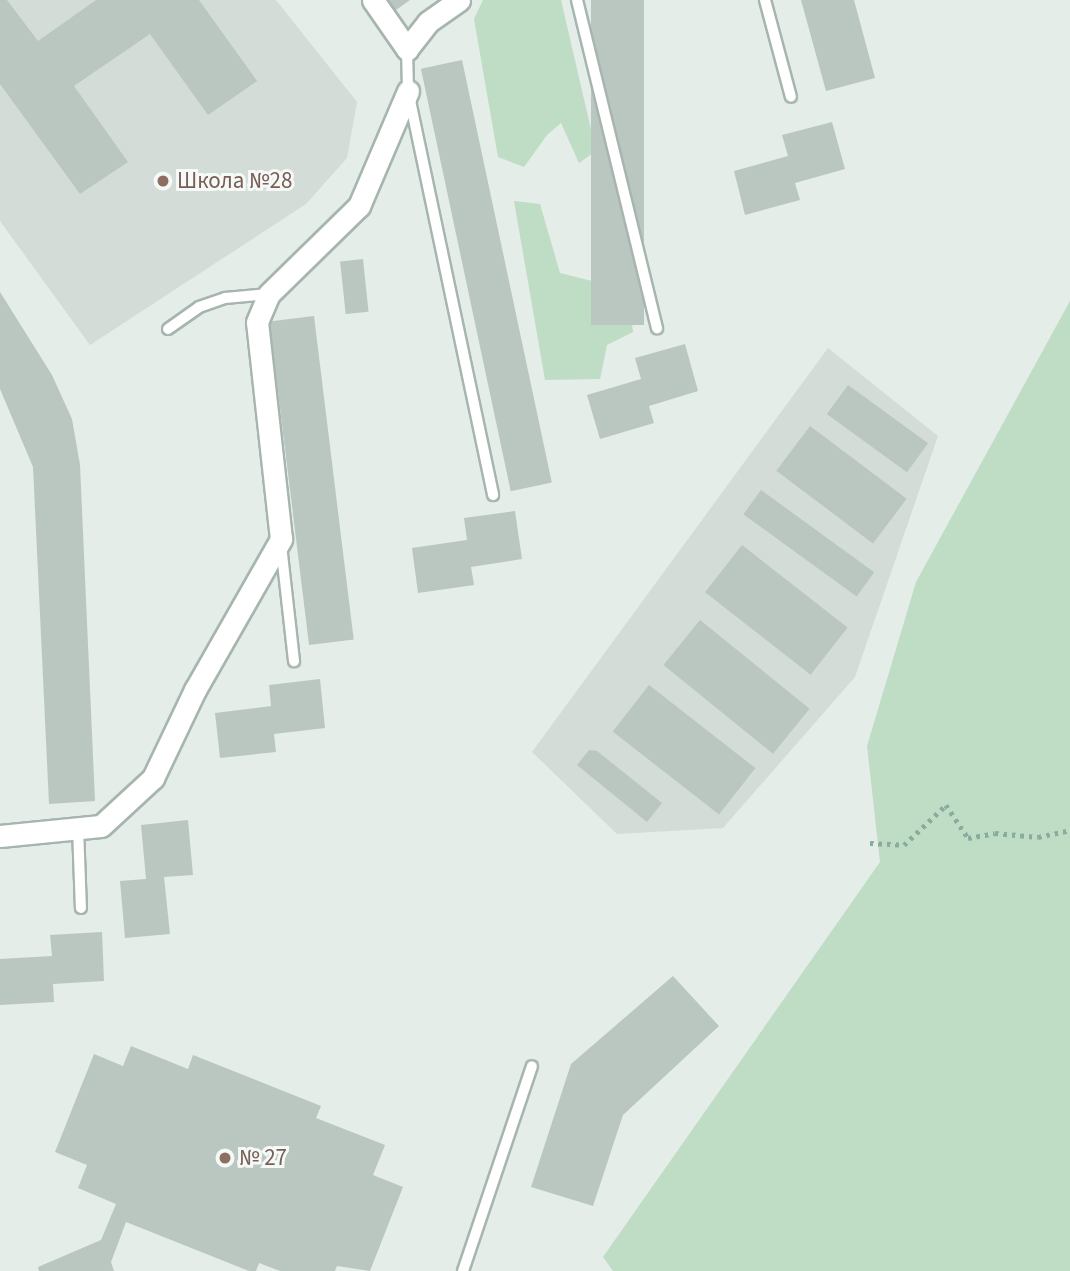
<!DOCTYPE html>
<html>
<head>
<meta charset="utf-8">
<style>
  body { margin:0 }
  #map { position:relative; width:1070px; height:1271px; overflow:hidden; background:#e4ede8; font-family:"Source Sans 3",sans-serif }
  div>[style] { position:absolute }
  .built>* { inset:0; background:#d3dcd7 }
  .green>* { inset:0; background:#bfdcc5 }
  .building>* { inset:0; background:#bac7c1; transform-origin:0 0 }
  .path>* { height:4.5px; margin-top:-2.25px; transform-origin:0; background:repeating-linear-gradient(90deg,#88ad9e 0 3.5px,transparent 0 8.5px) }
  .roads { filter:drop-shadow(2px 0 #a7b5af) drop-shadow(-2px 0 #a7b5af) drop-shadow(0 2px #a7b5af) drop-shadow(0 -2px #a7b5af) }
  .lane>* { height:10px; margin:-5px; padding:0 5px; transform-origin:5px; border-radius:5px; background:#fff }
  .street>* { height:21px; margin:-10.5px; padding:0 10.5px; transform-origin:10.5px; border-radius:10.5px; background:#fff }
  .dots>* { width:19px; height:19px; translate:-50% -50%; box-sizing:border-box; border:4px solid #f5f9f7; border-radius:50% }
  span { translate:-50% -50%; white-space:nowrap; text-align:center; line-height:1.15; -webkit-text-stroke:6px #f5f9f7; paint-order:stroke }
  .education-label { font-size:23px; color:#785e54 }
  .left { translate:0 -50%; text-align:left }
</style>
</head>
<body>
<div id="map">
  <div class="built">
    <div style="clip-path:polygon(0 0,276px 0,357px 102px,347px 158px,306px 204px,90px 345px,0 221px)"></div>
    <div style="clip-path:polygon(828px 348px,938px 436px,855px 677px,723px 828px,617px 834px,532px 752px)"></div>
  </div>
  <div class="green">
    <div style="clip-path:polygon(483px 0,561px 0,596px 151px,579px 163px,561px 123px,547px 135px,524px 167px,498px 157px,474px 19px)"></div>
    <div style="clip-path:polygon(514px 201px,540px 204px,560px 273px,596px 282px,596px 306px,629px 304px,633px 332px,607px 345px,600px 379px,545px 380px)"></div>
    <div style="clip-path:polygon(1070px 301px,1070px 1271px,613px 1271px,603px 1257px,880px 862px,867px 746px,916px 582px)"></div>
  </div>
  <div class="building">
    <div style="clip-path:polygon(0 0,7px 0,38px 41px,96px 0,199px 0,257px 81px,208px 115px,150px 34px,74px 86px,128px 162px,80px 194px,0 84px)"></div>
    <div style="clip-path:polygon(389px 0,410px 0,396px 10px)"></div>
    <div style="left:591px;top:0;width:53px;height:325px"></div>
    <div style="clip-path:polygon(801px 0,854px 0,875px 78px,826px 91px)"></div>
    <div style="left:462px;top:60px;width:432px;height:42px;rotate:78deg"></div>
    <div style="clip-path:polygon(832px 122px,845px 169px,795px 183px,800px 200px,745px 215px,734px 171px,788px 156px,782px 135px)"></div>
    <div style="left:363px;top:259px;width:53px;height:23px;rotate:84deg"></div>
    <div style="clip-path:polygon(0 292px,52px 375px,72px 419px,80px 465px,95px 801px,49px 804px,33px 467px,0 389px)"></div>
    <div style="left:314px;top:316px;width:326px;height:45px;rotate:83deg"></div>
    <div style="clip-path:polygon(685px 344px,698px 391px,649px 406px,654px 423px,600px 439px,587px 395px,641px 379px,635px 358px)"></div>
    <div style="left:848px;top:385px;width:99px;height:36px;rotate:36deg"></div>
    <div style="left:810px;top:426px;width:121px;height:56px;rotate:37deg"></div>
    <div style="left:761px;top:490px;width:140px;height:30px;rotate:36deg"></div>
    <div style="clip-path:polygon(515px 511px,522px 559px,471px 567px,474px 585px,418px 593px,412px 548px,467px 540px,464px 518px)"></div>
    <div style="left:742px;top:545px;width:134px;height:60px;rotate:38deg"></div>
    <div style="left:700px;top:620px;width:141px;height:58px;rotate:39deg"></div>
    <div style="clip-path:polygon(320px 679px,325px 728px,274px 734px,276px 752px,220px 758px,215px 713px,271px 706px,269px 685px)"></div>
    <div style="left:649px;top:685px;width:135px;height:59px;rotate:38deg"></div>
    <div style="clip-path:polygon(589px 750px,597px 751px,662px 803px,647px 822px,577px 765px)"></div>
    <div style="clip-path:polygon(188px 820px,193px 875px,164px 877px,170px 934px,125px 938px,120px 881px,146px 879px,141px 825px)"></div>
    <div style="clip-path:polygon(102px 932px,104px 981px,53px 984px,54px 1002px,0 1005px,0 959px,52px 956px,50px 935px)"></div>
    <div style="clip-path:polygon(673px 976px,719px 1026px,623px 1115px,593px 1206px,531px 1187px,571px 1064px)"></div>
    <div style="clip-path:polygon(131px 1046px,188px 1069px,193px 1055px,321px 1106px,316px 1118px,385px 1145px,373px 1175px,403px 1187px,370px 1271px,337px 1266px,335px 1271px,280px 1271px,259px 1263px,256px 1271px,249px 1271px,126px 1222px,111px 1262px,114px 1271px,39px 1271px,38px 1267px,101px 1240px,116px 1204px,78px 1188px,87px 1165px,55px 1152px,94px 1054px,123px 1066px)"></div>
  </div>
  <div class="path">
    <div style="left:870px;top:843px;width:34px;rotate:3deg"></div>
    <div style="left:904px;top:845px;width:58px;rotate:-43.6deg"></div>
    <div style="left:946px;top:805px;width:40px;rotate:56deg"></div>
    <div style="left:968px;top:838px;width:27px;rotate:-10deg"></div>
    <div style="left:995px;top:833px;width:43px;rotate:5.3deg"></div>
    <div style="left:1038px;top:837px;width:33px;rotate:-12deg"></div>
  </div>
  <div class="roads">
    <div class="lane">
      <div style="left:577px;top:0;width:338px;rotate:76.3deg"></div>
      <div style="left:765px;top:0;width:100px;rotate:75deg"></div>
      <div style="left:407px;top:49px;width:42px;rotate:88.6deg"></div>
      <div style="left:408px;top:91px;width:413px;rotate:78.1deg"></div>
      <div style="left:168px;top:329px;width:38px;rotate:-35deg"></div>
      <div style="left:199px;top:307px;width:28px;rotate:-19deg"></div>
      <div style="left:225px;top:298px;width:44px;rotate:-5.2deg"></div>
      <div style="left:281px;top:545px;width:117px;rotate:83.6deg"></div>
      <div style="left:78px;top:828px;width:80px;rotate:87.9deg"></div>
      <div style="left:463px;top:1271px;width:216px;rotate:-71.4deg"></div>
    </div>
    <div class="street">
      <div style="left:373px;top:0;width:60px;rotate:55.2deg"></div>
      <div style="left:407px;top:49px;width:34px;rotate:-52deg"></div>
      <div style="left:428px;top:22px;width:38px;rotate:-35deg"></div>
      <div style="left:0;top:836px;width:101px;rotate:-5.7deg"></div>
      <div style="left:101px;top:826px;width:71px;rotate:-42.7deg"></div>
      <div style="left:153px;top:778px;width:98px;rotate:-64.5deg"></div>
      <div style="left:195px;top:690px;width:174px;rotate:-60.3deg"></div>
      <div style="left:281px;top:539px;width:218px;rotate:-96.3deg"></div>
      <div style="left:257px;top:322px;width:30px;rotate:-67deg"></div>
      <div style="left:269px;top:294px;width:126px;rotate:-44.4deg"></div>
      <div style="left:359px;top:206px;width:125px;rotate:-66.9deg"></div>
    </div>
  </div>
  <div class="dots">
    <div style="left:163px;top:181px;background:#8d6e63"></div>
    <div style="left:225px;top:1158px;background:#8d6e63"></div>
  </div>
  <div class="education-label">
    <span class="left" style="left:177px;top:181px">Школа №28</span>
    <span class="left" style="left:239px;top:1158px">№ 27</span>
  </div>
</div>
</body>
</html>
